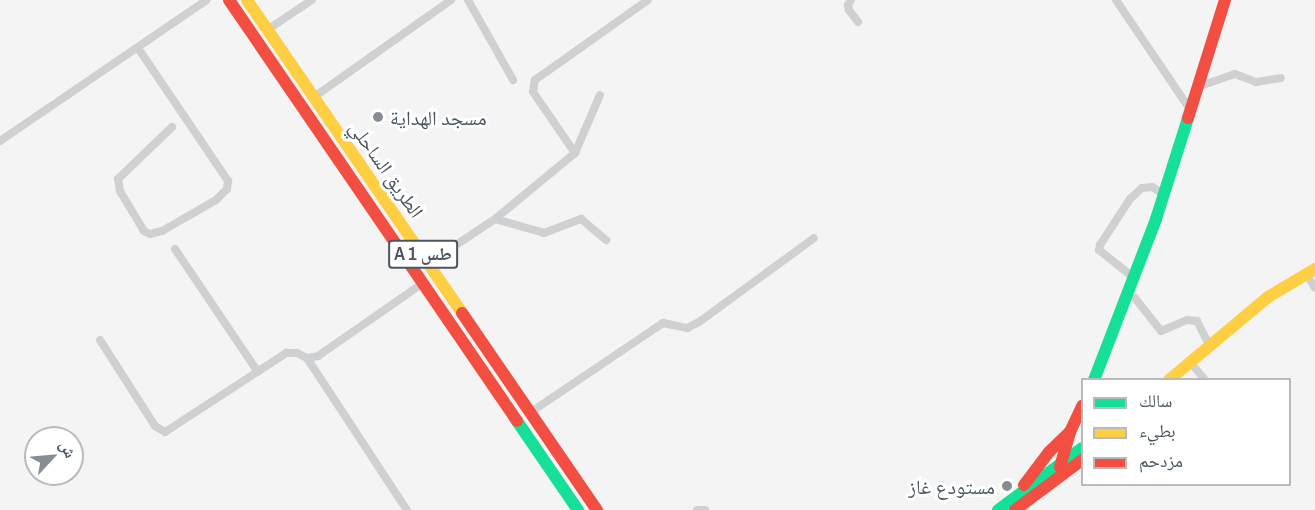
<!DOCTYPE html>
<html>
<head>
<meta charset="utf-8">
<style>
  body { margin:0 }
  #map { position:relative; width:1315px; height:510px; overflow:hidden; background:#f4f4f4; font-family:"Archivo Narrow","Noto Naskh Arabic",sans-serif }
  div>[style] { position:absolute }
  .street>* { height:8px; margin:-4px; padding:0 4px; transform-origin:4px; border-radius:4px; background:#ced0d2 }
  .fast>* { height:12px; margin:-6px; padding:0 6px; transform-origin:6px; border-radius:6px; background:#16e098 }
  .slow>* { height:12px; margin:-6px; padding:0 6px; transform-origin:6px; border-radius:6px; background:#ffcf43 }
  .jam>* { height:12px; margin:-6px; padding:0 6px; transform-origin:6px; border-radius:6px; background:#f24e42 }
  .dots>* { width:16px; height:16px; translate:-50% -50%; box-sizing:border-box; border:3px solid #fff; border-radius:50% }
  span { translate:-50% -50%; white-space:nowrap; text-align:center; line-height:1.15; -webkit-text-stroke:6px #fff; paint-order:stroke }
  .shield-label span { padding:2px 4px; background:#fff; border:2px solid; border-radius:4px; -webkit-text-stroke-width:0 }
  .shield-label { font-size:18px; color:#4a5661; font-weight:700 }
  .poi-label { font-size:20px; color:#4a5661 }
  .left { translate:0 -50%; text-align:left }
  .right { translate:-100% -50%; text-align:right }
  .street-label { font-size:20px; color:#4a5661 }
  .legend { position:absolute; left:1081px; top:378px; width:210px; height:108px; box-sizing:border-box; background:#fff; border:2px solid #b7bbc0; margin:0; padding:8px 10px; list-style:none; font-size:18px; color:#4a5661 }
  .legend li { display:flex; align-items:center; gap:12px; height:30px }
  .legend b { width:30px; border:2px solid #b7bbc0 }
  .north { position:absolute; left:24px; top:426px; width:60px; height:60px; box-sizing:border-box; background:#fff; border:2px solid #b7bbc0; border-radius:50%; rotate:64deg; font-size:16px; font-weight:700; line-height:24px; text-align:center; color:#4a5661 }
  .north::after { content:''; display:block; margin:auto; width:21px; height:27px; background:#868d94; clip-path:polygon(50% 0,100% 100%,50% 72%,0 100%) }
</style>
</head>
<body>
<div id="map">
  <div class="street">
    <div style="left:468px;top:0;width:92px;rotate:60.6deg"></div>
    <div style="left:851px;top:0;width:6px;rotate:121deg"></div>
    <div style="left:848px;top:5px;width:5px;rotate:79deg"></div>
    <div style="left:849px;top:10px;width:15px;rotate:53deg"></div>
    <div style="left:1116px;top:0;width:130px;rotate:55.9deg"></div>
    <div style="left:267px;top:30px;width:54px;rotate:-33.7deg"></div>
    <div style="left:138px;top:48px;width:161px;rotate:55.9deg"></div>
    <div style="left:228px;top:181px;width:8px;rotate:97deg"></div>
    <div style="left:227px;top:189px;width:16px;rotate:135deg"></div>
    <div style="left:216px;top:200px;width:62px;rotate:150.1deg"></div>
    <div style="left:162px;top:231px;width:12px;rotate:166deg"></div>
    <div style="left:150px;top:234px;width:7px;rotate:-153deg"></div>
    <div style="left:144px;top:231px;width:47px;rotate:-121deg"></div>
    <div style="left:120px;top:191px;width:12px;rotate:-99deg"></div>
    <div style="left:118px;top:179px;width:75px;rotate:-43.9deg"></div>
    <div style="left:1197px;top:87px;width:40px;rotate:-18.9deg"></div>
    <div style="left:1235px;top:74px;width:22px;rotate:21deg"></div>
    <div style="left:1256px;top:82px;width:25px;rotate:-9deg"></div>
    <div style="left:314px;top:97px;width:168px;rotate:-35.3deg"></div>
    <div style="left:0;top:141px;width:250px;rotate:-34.3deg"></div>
    <div style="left:575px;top:153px;width:74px;rotate:-124.5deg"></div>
    <div style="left:533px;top:92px;width:12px;rotate:-81deg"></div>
    <div style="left:535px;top:80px;width:138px;rotate:-35.3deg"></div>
    <div style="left:495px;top:219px;width:51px;rotate:15.9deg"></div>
    <div style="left:544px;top:233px;width:40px;rotate:-21deg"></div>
    <div style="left:581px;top:219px;width:33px;rotate:40deg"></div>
    <div style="left:175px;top:249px;width:148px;rotate:56deg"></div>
    <div style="left:429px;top:263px;width:79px;rotate:-33.7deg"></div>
    <div style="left:495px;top:219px;width:104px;rotate:-39.5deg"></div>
    <div style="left:575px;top:153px;width:63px;rotate:-66.7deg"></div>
    <div style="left:1133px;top:277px;width:43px;rotate:-141.5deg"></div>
    <div style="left:1099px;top:250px;width:5px;rotate:-79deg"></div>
    <div style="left:1100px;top:245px;width:55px;rotate:-56.9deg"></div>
    <div style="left:1130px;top:199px;width:16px;rotate:-43deg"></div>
    <div style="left:1142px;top:188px;width:10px;rotate:-6deg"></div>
    <div style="left:1152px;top:187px;width:12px;rotate:31deg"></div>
    <div style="left:1310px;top:280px;width:9px;rotate:58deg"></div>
    <div style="left:1126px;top:294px;width:10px;rotate:24deg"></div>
    <div style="left:1135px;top:298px;width:42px;rotate:51.8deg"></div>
    <div style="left:1161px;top:331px;width:28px;rotate:-23deg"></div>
    <div style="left:1187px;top:320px;width:10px;rotate:6deg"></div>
    <div style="left:1197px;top:321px;width:27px;rotate:63deg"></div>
    <div style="left:100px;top:340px;width:102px;rotate:57.4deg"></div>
    <div style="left:155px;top:426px;width:12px;rotate:31deg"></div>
    <div style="left:165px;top:432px;width:145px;rotate:-33.1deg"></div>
    <div style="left:286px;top:353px;width:11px"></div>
    <div style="left:297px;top:353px;width:11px;rotate:27deg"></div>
    <div style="left:307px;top:358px;width:11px;rotate:-10deg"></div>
    <div style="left:318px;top:356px;width:128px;rotate:-34.8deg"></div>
    <div style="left:307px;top:358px;width:182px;rotate:56.7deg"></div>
    <div style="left:1195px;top:368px;width:16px;rotate:50deg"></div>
    <div style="left:531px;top:412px;width:152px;rotate:-34deg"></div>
    <div style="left:657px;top:327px;width:7px;rotate:-34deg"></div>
    <div style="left:663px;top:323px;width:25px;rotate:12deg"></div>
    <div style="left:687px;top:328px;width:13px;rotate:-27deg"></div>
    <div style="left:699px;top:322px;width:142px;rotate:-36.1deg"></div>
    <div style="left:697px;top:510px;width:8px"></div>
  </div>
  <div class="fast">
    <div style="left:1094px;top:380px;width:173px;rotate:-68.9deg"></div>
    <div style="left:1156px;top:219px;width:106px;rotate:-72.4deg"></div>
    <div style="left:517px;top:421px;width:108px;rotate:55.6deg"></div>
    <div style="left:998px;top:510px;width:104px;rotate:-36.4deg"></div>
  </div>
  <div class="slow">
    <div style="left:247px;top:0;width:380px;rotate:55.5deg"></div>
    <div style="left:1169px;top:380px;width:129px;rotate:-40deg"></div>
    <div style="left:1268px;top:297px;width:55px;rotate:-30.8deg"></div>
  </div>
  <div class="jam">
    <div style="left:229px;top:0;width:510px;rotate:55.62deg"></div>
    <div style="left:1188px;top:118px;width:124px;rotate:-72.6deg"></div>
    <div style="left:462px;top:313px;width:239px;rotate:55.6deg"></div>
    <div style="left:1060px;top:467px;width:36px;rotate:-74deg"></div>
    <div style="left:1070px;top:432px;width:29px;rotate:-65deg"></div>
    <div style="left:1024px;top:485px;width:41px;rotate:-52.9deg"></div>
    <div style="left:1049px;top:452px;width:29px;rotate:-44deg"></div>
    <div style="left:1015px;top:510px;width:84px;rotate:-36.7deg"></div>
  </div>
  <div class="dots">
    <div style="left:378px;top:117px;background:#868d94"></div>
    <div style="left:1007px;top:486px;background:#868d94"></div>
  </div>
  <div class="shield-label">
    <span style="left:423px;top:254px">A 1 طس</span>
  </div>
  <div class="poi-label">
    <span class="left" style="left:390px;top:117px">مسجد الهداية</span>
    <span class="right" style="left:995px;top:486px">مستودع غاز</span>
  </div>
  <div class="street-label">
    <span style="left:387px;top:169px;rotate:55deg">الطريق الساحلي</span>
  </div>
  <ul class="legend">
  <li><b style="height:8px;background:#16e098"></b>سالك</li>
  <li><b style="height:8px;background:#ffcf43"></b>بطيء</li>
  <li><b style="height:8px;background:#f24e42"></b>مزدحم</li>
  </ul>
  <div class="north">ش</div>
</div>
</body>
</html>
